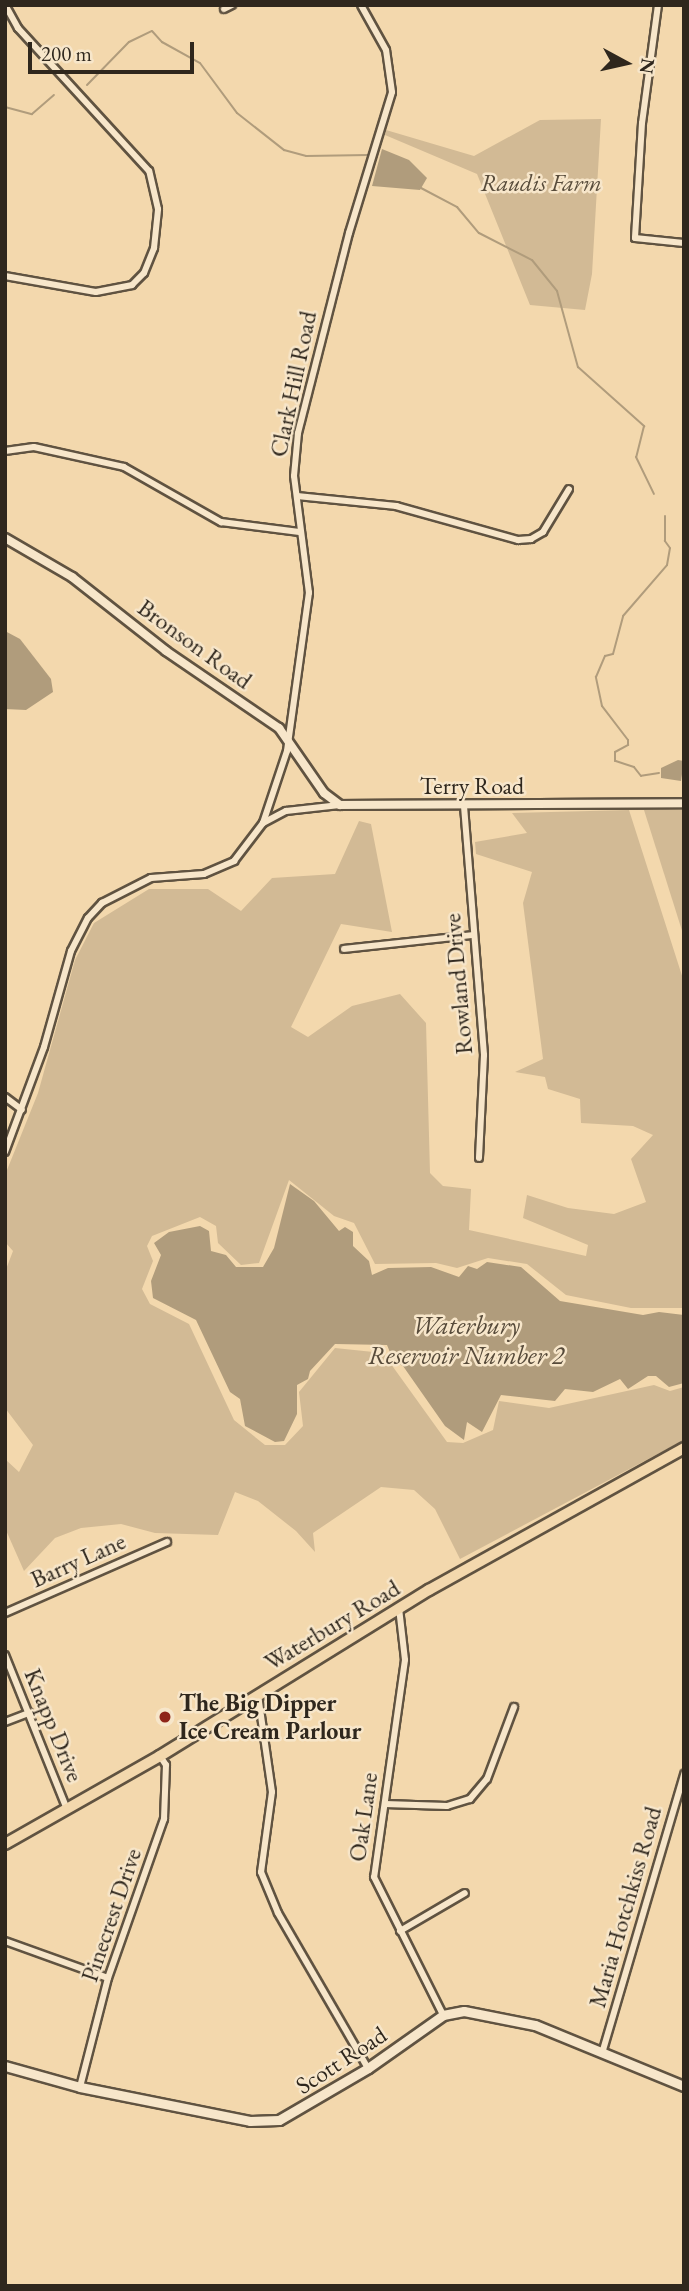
<!DOCTYPE html>
<html>
<head>
<meta charset="utf-8">
<style>
  body { margin:0 }
  #map { position:relative; width:689px; height:2291px; overflow:hidden; background:#f3d8ad; font-family:"EB Garamond",serif }
  div>[style] { position:absolute }
  .green>* { inset:0; background:#d2ba95 }
  .water>* { inset:0; background:#b09c7c }
  .stream>* { height:2px; margin:-1px; padding:0 1px; transform-origin:1px; border-radius:1px; background:#b09c7c }
  .roads { filter:drop-shadow(2px 0 #605341) drop-shadow(-2px 0 #605341) drop-shadow(0 2px #605341) drop-shadow(0 -2px #605341) }
  .minor>* { height:6px; margin:-3px; padding:0 3px; transform-origin:3px; border-radius:3px; background:#f7e6ca }
  .tertiary>* { height:8px; margin:-4px; padding:0 4px; transform-origin:4px; border-radius:4px; background:#f7e6ca }
  .secondary>* { height:9px; margin:-4.5px; padding:0 4.5px; transform-origin:4.5px; border-radius:4.5px; background:#f7e6ca }
  .primary>* { height:10px; margin:-5px; padding:0 5px; transform-origin:5px; border-radius:5px; background:#f3d8ad }
  .dots>* { width:19px; height:19px; translate:-50% -50%; box-sizing:border-box; border:4px solid #f7e6ca; border-radius:50% }
  span { translate:-50% -50%; white-space:nowrap; text-align:center; line-height:1.15; -webkit-text-stroke:5px #f7e6ca; paint-order:stroke }
  .park-label { font-size:24px; color:#584c3b; font-style:italic }
  .street-label { font-size:24px; color:#2f271d }
  .poi-label { font-size:24px; color:#2f271d; font-weight:700 }
  .left { translate:0 -50%; text-align:left }
  .water-label { font-size:26px; color:#564a3a; font-style:italic }
  .frame { position:absolute; inset:0; border:7px solid #2f271d; pointer-events:none }
  .north { position:absolute; left:591px; top:28px; width:70px; height:70px; -webkit-text-stroke:5px #f7e6ca; paint-order:stroke; rotate:98deg; font-size:19px; font-weight:700; line-height:28px; text-align:center; color:#2f271d }
  .north::after { content:''; display:block; margin:auto; width:24px; height:32px; background:#2f271d; clip-path:polygon(50% 0,100% 100%,50% 72%,0 100%) }
  .scale { position:absolute; left:28px; top:42px; width:166px; height:32px; box-sizing:border-box; border:4px solid #2f271d; border-top:0; padding-left:9px; font-size:21px; line-height:24px; white-space:nowrap; color:#2f271d; -webkit-text-stroke:5px #f7e6ca; paint-order:stroke }
</style>
</head>
<body>
<div id="map">
  <div class="green">
    <div style="clip-path:polygon(601px 119px,592px 274px,585px 310px,530px 305px,477px 174px,385px 135px,386px 130px,474px 156px,540px 120px)"></div>
    <div style="clip-path:polygon(629px 810px,684px 982px,684px 1308px,631px 1308px,566px 1295px,527px 1264px,488px 1258px,457px 1268px,436px 1263px,375px 1264px,354px 1223px,334px 1216px,289px 1180px,259px 1263px,241px 1265px,218px 1243px,216px 1226px,200px 1217px,152px 1236px,147px 1246px,153px 1261px,142px 1289px,150px 1304px,189px 1324px,234px 1420px,265px 1445px,285px 1445px,303px 1426px,299px 1392px,335px 1348px,383px 1353px,447px 1442px,463px 1443px,493px 1430px,499px 1401px,549px 1408px,654px 1385px,670px 1391px,684px 1387px,684px 1440px,460px 1559px,435px 1509px,414px 1490px,381px 1487px,313px 1533px,315px 1552px,296px 1531px,258px 1501px,235px 1492px,218px 1535px,155px 1533px,121px 1524px,81px 1528px,55px 1538px,24px 1571px,5px 1528px,5px 1459px,19px 1472px,33px 1445px,5px 1408px,5px 1272px,13px 1251px,5px 1242px,5px 1175px,38px 1093px,75px 960px,94px 923px,149px 889px,208px 889px,241px 911px,272px 878px,335px 874px,359px 821px,371px 824px,392px 932px,341px 924px,291px 1027px,308px 1037px,352px 1006px,400px 994px,426px 1023px,430px 1173px,443px 1186px,471px 1189px,469px 1230px,586px 1256px,588px 1245px,523px 1218px,527px 1195px,568px 1208px,614px 1214px,646px 1202px,631px 1159px,653px 1135px,633px 1126px,581px 1123px,580px 1099px,548px 1089px,545px 1077px,515px 1072px,543px 1059px,523px 903px,532px 872px,476px 854px,475px 842px,527px 833px,512px 813px)"></div>
    <div style="clip-path:polygon(644px 810px,684px 810px,684px 937px)"></div>
  </div>
  <div class="water">
    <div style="clip-path:polygon(382px 149px,409px 160px,427px 178px,420px 190px,372px 186px)"></div>
    <div style="clip-path:polygon(5px 631px,20px 639px,51px 679px,53px 692px,26px 710px,5px 709px)"></div>
    <div style="clip-path:polygon(678px 760px,684px 761px,681px 781px,661px 778px,661px 768px)"></div>
    <div style="clip-path:polygon(290px 1184px,314px 1201px,339px 1231px,345px 1227px,353px 1232px,353px 1246px,369px 1261px,372px 1275px,388px 1268px,431px 1267px,459px 1277px,468px 1266px,477px 1269px,487px 1262px,521px 1267px,560px 1301px,643px 1315px,659px 1312px,684px 1315px,684px 1383px,669px 1387px,656px 1376px,648px 1376px,628px 1389px,620px 1379px,593px 1392px,565px 1389px,555px 1401px,501px 1395px,482px 1432px,467px 1422px,464px 1440px,445px 1426px,403px 1366px,394px 1362px,387px 1345px,335px 1344px,310px 1371px,308px 1379px,297px 1385px,297px 1414px,284px 1441px,275px 1442px,245px 1426px,240px 1399px,230px 1392px,196px 1320px,153px 1298px,151px 1281px,161px 1255px,154px 1243px,169px 1232px,200px 1226px,209px 1231px,211px 1251px,226px 1255px,236px 1267px,263px 1267px,274px 1248px)"></div>
  </div>
  <div class="stream">
    <div style="left:87px;top:85px;width:60px;rotate:-45.7deg"></div>
    <div style="left:129px;top:42px;width:25px;rotate:-26deg"></div>
    <div style="left:152px;top:31px;width:15px;rotate:48deg"></div>
    <div style="left:162px;top:42px;width:43px;rotate:28.9deg"></div>
    <div style="left:200px;top:63px;width:62px;rotate:53.5deg"></div>
    <div style="left:237px;top:113px;width:60px;rotate:38.2deg"></div>
    <div style="left:284px;top:150px;width:23px;rotate:15deg"></div>
    <div style="left:306px;top:156px;width:62px;rotate:-0.9deg"></div>
    <div style="left:5px;top:107px;width:28px;rotate:15deg"></div>
    <div style="left:32px;top:114px;width:29px;rotate:-41deg"></div>
    <div style="left:421px;top:188px;width:41px;rotate:27.8deg"></div>
    <div style="left:457px;top:207px;width:34px;rotate:50deg"></div>
    <div style="left:479px;top:233px;width:59px;rotate:27deg"></div>
    <div style="left:532px;top:260px;width:40px;rotate:51deg"></div>
    <div style="left:557px;top:291px;width:79px;rotate:74.6deg"></div>
    <div style="left:578px;top:367px;width:89px;rotate:41.8deg"></div>
    <div style="left:644px;top:426px;width:32px;rotate:104deg"></div>
    <div style="left:636px;top:457px;width:41px;rotate:64.1deg"></div>
    <div style="left:659px;top:773px;width:18px;rotate:171deg"></div>
    <div style="left:641px;top:776px;width:11px;rotate:-128deg"></div>
    <div style="left:634px;top:767px;width:20px;rotate:-162deg"></div>
    <div style="left:615px;top:761px;width:9px;rotate:-90deg"></div>
    <div style="left:615px;top:752px;width:15px;rotate:-28deg"></div>
    <div style="left:628px;top:745px;width:5px;rotate:-90deg"></div>
    <div style="left:628px;top:740px;width:43px;rotate:-127.4deg"></div>
    <div style="left:602px;top:706px;width:30px;rotate:-102deg"></div>
    <div style="left:596px;top:677px;width:23px;rotate:-67deg"></div>
    <div style="left:605px;top:656px;width:8px;rotate:-14deg"></div>
    <div style="left:613px;top:654px;width:39px;rotate:-75deg"></div>
    <div style="left:623px;top:616px;width:67px;rotate:-49.2deg"></div>
    <div style="left:667px;top:565px;width:17px;rotate:-80deg"></div>
    <div style="left:670px;top:548px;width:9px;rotate:-126deg"></div>
    <div style="left:665px;top:541px;width:25px;rotate:-90deg"></div>
  </div>
  <div class="roads">
    <div class="minor">
      <div style="left:658px;top:5px;width:119px;rotate:97.7deg"></div>
      <div style="left:642px;top:123px;width:115px;rotate:93.5deg"></div>
      <div style="left:635px;top:238px;width:49px;rotate:5.8deg"></div>
      <div style="left:224px;top:9px;width:9px;rotate:-27deg"></div>
      <div style="left:5px;top:276px;width:92px;rotate:10deg"></div>
      <div style="left:96px;top:292px;width:37px;rotate:-11deg"></div>
      <div style="left:132px;top:285px;width:17px;rotate:-45deg"></div>
      <div style="left:144px;top:273px;width:27px;rotate:-68deg"></div>
      <div style="left:154px;top:248px;width:39px;rotate:-84deg"></div>
      <div style="left:158px;top:209px;width:39px;rotate:-103deg"></div>
      <div style="left:149px;top:171px;width:194px;rotate:-132.5deg"></div>
      <div style="left:18px;top:28px;width:26px;rotate:-119deg"></div>
      <div style="left:5px;top:451px;width:29px;rotate:-8deg"></div>
      <div style="left:34px;top:447px;width:92px;rotate:12.5deg"></div>
      <div style="left:124px;top:467px;width:112px;rotate:29.6deg"></div>
      <div style="left:221px;top:522px;width:79px;rotate:7.3deg"></div>
      <div style="left:297px;top:496px;width:100px;rotate:5.8deg"></div>
      <div style="left:396px;top:506px;width:127px;rotate:15.6deg"></div>
      <div style="left:518px;top:540px;width:13px;rotate:-4deg"></div>
      <div style="left:531px;top:539px;width:14px;rotate:-30deg"></div>
      <div style="left:543px;top:532px;width:50px;rotate:-58.8deg"></div>
      <div style="left:464px;top:806px;width:250px;rotate:85.4deg"></div>
      <div style="left:484px;top:1055px;width:103px;rotate:92.8deg"></div>
      <div style="left:263px;top:823px;width:26px;rotate:-28deg"></div>
      <div style="left:286px;top:811px;width:54px;rotate:-6.3deg"></div>
      <div style="left:344px;top:949px;width:130px;rotate:-6.2deg"></div>
      <div style="left:5px;top:1097px;width:21px;rotate:37deg"></div>
      <div style="left:5px;top:1152px;width:112px;rotate:-69.6deg"></div>
      <div style="left:44px;top:1047px;width:100px;rotate:-74.3deg"></div>
      <div style="left:71px;top:951px;width:37px;rotate:-63deg"></div>
      <div style="left:88px;top:918px;width:21px;rotate:-47deg"></div>
      <div style="left:102px;top:903px;width:55px;rotate:-27deg"></div>
      <div style="left:151px;top:878px;width:53px;rotate:-4.3deg"></div>
      <div style="left:204px;top:874px;width:33px;rotate:-23deg"></div>
      <div style="left:234px;top:861px;width:48px;rotate:-52.7deg"></div>
      <div style="left:263px;top:823px;width:76px;rotate:-71.6deg"></div>
      <div style="left:287px;top:751px;width:160px;rotate:-82.1deg"></div>
      <div style="left:309px;top:593px;width:118px;rotate:-97.3deg"></div>
      <div style="left:294px;top:476px;width:43px;rotate:-84.7deg"></div>
      <div style="left:298px;top:433px;width:206px;rotate:-75.7deg"></div>
      <div style="left:349px;top:233px;width:147px;rotate:-73deg"></div>
      <div style="left:392px;top:92px;width:42px;rotate:-98.1deg"></div>
      <div style="left:386px;top:50px;width:51px;rotate:-119.1deg"></div>
      <div style="left:399px;top:1608px;width:52px;rotate:83.4deg"></div>
      <div style="left:405px;top:1660px;width:219px;rotate:98.1deg"></div>
      <div style="left:374px;top:1877px;width:154px;rotate:63.4deg"></div>
      <div style="left:5px;top:1613px;width:177px;rotate:-23.7deg"></div>
      <div style="left:5px;top:1655px;width:166px;rotate:68.1deg"></div>
      <div style="left:258px;top:1695px;width:98px;rotate:81.8deg"></div>
      <div style="left:272px;top:1792px;width:81px;rotate:97.8deg"></div>
      <div style="left:261px;top:1872px;width:44px;rotate:67.5deg"></div>
      <div style="left:278px;top:1913px;width:179px;rotate:59.9deg"></div>
      <div style="left:5px;top:1722px;width:26px;rotate:-21deg"></div>
      <div style="left:385px;top:1804px;width:62px;rotate:1.8deg"></div>
      <div style="left:447px;top:1806px;width:24px;rotate:-17deg"></div>
      <div style="left:470px;top:1799px;width:26px;rotate:-50deg"></div>
      <div style="left:487px;top:1779px;width:77px;rotate:-69.4deg"></div>
      <div style="left:400px;top:1931px;width:75px;rotate:-30.3deg"></div>
      <div style="left:5px;top:1941px;width:109px;rotate:19.8deg"></div>
      <div style="left:603px;top:2050px;width:288px;rotate:-73.6deg"></div>
      <div style="left:80px;top:2087px;width:113px;rotate:-75.6deg"></div>
      <div style="left:108px;top:1978px;width:169px;rotate:-70.6deg"></div>
      <div style="left:164px;top:1819px;width:54px;rotate:-87.9deg"></div>
      <div style="left:166px;top:1765px;width:11px;rotate:-124deg"></div>
    </div>
    <div class="tertiary">
      <div style="left:5px;top:538px;width:78px;rotate:30.2deg"></div>
      <div style="left:72px;top:577px;width:120px;rotate:38.2deg"></div>
      <div style="left:166px;top:651px;width:137px;rotate:34.3deg"></div>
      <div style="left:279px;top:728px;width:79px;rotate:55.3deg"></div>
      <div style="left:324px;top:793px;width:20px;rotate:37deg"></div>
      <div style="left:340px;top:805px;width:344px;rotate:-0.3deg"></div>
    </div>
    <div class="secondary">
      <div style="left:5px;top:2066px;width:78px;rotate:15.6deg"></div>
      <div style="left:80px;top:2087px;width:173px;rotate:11.3deg"></div>
      <div style="left:250px;top:2121px;width:29px;rotate:-2deg"></div>
      <div style="left:279px;top:2120px;width:103px;rotate:-30.3deg"></div>
      <div style="left:368px;top:2068px;width:92px;rotate:-35.2deg"></div>
      <div style="left:443px;top:2015px;width:21px;rotate:-11deg"></div>
      <div style="left:464px;top:2011px;width:72px;rotate:11.2deg"></div>
      <div style="left:535px;top:2025px;width:161px;rotate:22.3deg"></div>
    </div>
    <div class="primary">
      <div style="left:5px;top:1844px;width:178px;rotate:-29.6deg"></div>
      <div style="left:160px;top:1756px;width:316px;rotate:-31.7deg"></div>
      <div style="left:429px;top:1590px;width:292px;rotate:-29.1deg"></div>
    </div>
  </div>
  <div class="dots">
    <div style="left:165px;top:1717px;background:#8f2418"></div>
  </div>
  <div class="park-label">
    <span style="left:541px;top:183px">Raudis Farm</span>
  </div>
  <div class="street-label">
    <span style="left:293px;top:384px;rotate:-78deg">Clark Hill Road</span>
    <span style="left:195px;top:644px;rotate:36deg">Bronson Road</span>
    <span style="left:472px;top:786px">Terry Road</span>
    <span style="left:458px;top:984px;rotate:-95deg">Rowland Drive</span>
    <span style="left:78px;top:1560px;rotate:-24deg">Barry Lane</span>
    <span style="left:332px;top:1625px;rotate:-31deg">Waterbury Road</span>
    <span style="left:54px;top:1725px;rotate:68deg">Knapp Drive</span>
    <span style="left:363px;top:1817px;rotate:-82deg">Oak Lane</span>
    <span style="left:625px;top:1907px;rotate:-74deg">Maria Hotchkiss Road</span>
    <span style="left:111px;top:1915px;rotate:-71deg">Pinecrest Drive</span>
    <span style="left:341px;top:2060px;rotate:-33deg">Scott Road</span>
  </div>
  <div class="poi-label">
    <span class="left" style="left:179px;top:1717px">The Big Dipper<br>Ice Cream Parlour</span>
  </div>
  <div class="water-label">
    <span style="left:466px;top:1341px">Waterbury<br>Reservoir Number 2</span>
  </div>
  <div class="frame"></div>
  <div class="north">N</div>
  <div class="scale">200 m</div>
</div>
</body>
</html>
